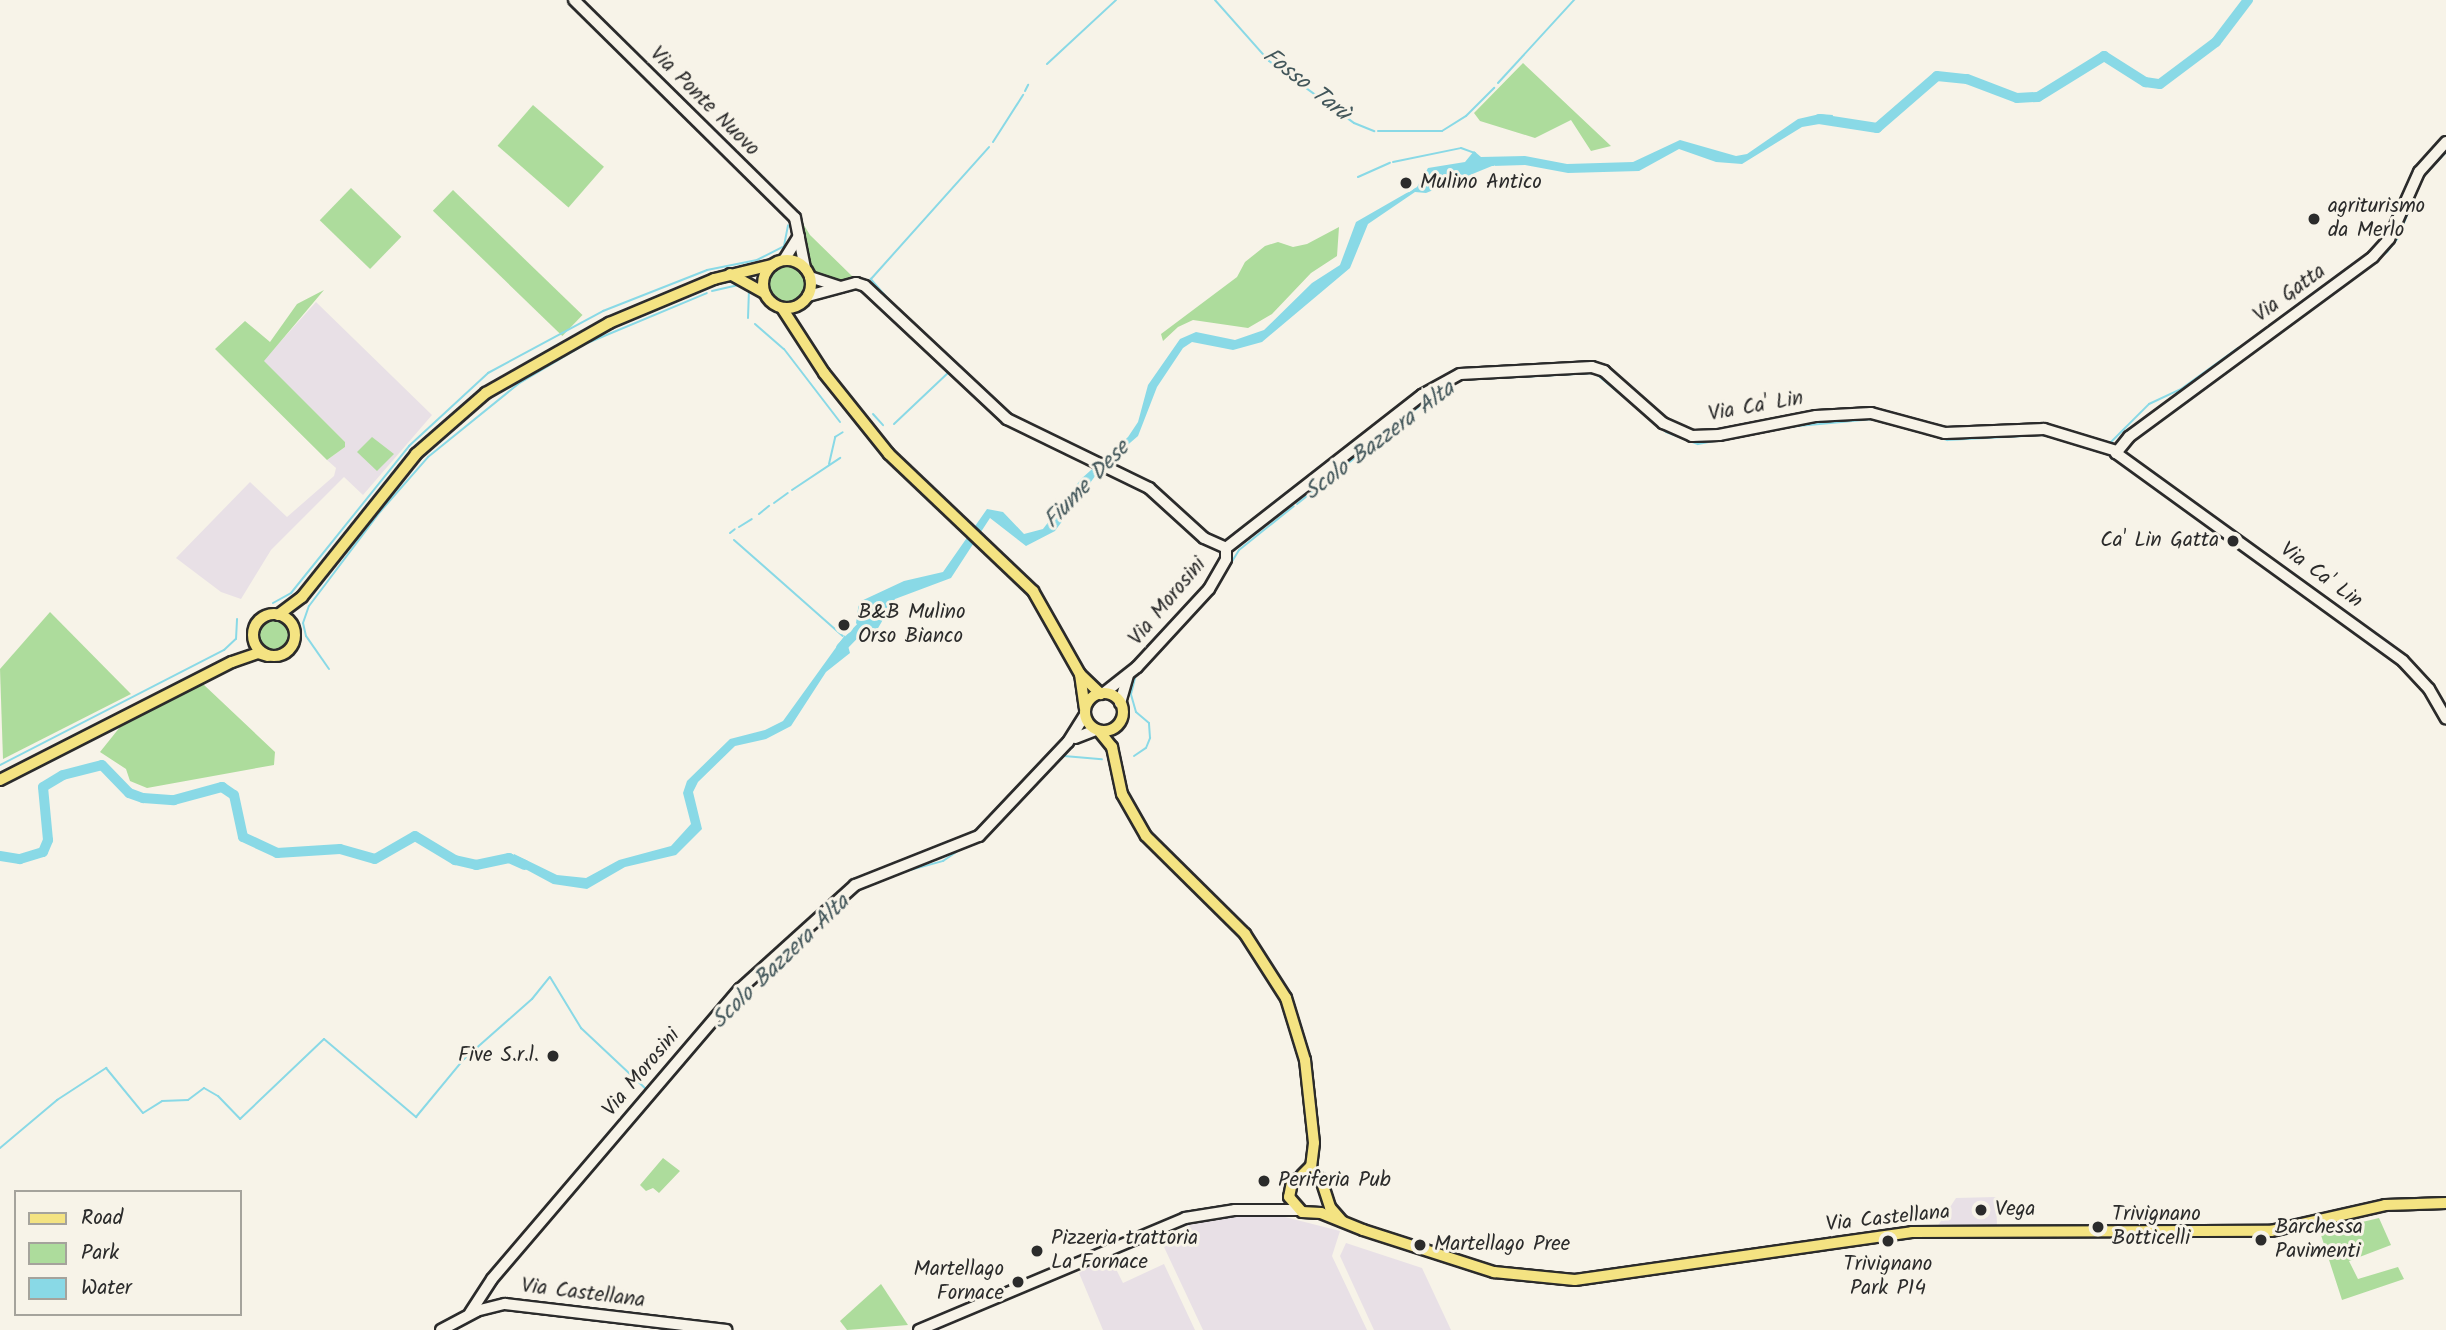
<!DOCTYPE html>
<html>
<head>
<meta charset="utf-8">
<style>
  body { margin:0 }
  #map { position:relative; width:2446px; height:1330px; overflow:hidden; background:#f7f3e8; font-family:Kalam,sans-serif }
  div>[style] { position:absolute }
  .built>* { inset:0; background:#e8e0e6 }
  .green>* { inset:0; background:#addc9c; transform-origin:0 0 }
  .round { border-radius:50% }
  .water>* { inset:0; background:#89d9e6 }
  .stream>* { height:2px; margin:-1px; padding:0 1px; transform-origin:1px; border-radius:1px; background:#89d9e6 }
  .river>* { height:10px; margin:-5px; padding:0 5px; transform-origin:5px; border-radius:5px; background:#89d9e6 }
  .roads { filter:drop-shadow(2px 0 #2b2b2b) drop-shadow(-2px 0 #2b2b2b) drop-shadow(0 2px #2b2b2b) drop-shadow(0 -2px #2b2b2b) }
  .secondary>* { height:10px; margin:-5px; padding:0 5px; transform-origin:5px; border-radius:5px; background:#f7f3e8 }
  .primary>* { height:10px; margin:-5px; padding:0 5px; transform-origin:5px; border-radius:5px; background:#f4e382 }
  .primary>.ring { margin:-5px; padding:0; box-sizing:content-box; background:none; border:10px solid #f4e382; border-radius:50% }
  .dots>* { width:19px; height:19px; translate:-50% -50%; box-sizing:border-box; border:4px solid #f7f3e8; border-radius:50% }
  span { translate:-50% -50%; white-space:nowrap; text-align:center; line-height:1.15; -webkit-text-stroke:6px #f7f3e8; paint-order:stroke }
  .street-label { font-size:21px; color:#2b2b2b }
  .poi-label { font-size:21px; color:#2b2b2b }
  .left { translate:0 -50%; text-align:left }
  .right { translate:-100% -50%; text-align:right }
  .water-label { font-size:23px; color:#42565a; font-style:italic }
  .legend { position:absolute; left:14px; top:1190px; width:228px; height:126px; box-sizing:border-box; background:#f7f3e8; border:2px solid #a5a39c; margin:0; padding:9px 12px; list-style:none; font-size:21px; color:#2b2b2b }
  .legend li { display:flex; align-items:center; gap:14px; height:35px }
  .legend b { width:35px; border:2px solid #a5a39c }
</style>
</head>
<body>
<div id="map">
  <div class="built">
    <div style="clip-path:polygon(316px 302px,432px 415px,363px 495px,344px 477px,271px 550px,241px 599px,221px 592px,176px 558px,250px 482px,287px 517px,334px 476px,336px 468px,327px 460px,345px 447px,345px 442px,263px 361px)"></div>
    <div style="clip-path:polygon(1996px 1197px,1997px 1226px,1937px 1227px,1956px 1198px)"></div>
    <div style="clip-path:polygon(1228px 1217px,1285px 1217px,1340px 1231px,1332px 1256px,1367px 1330px,1203px 1330px,1164px 1247px,1187px 1234px,1187px 1225px)"></div>
    <div style="clip-path:polygon(1346px 1243px,1422px 1268px,1451px 1330px,1374px 1330px,1340px 1256px)"></div>
    <div style="clip-path:polygon(1109px 1255px,1123px 1283px,1164px 1264px,1195px 1330px,1103px 1330px,1079px 1273px)"></div>
  </div>
  <div class="green">
    <div style="clip-path:polygon(1523px 63px,1611px 146px,1591px 151px,1571px 120px,1535px 138px,1480px 121px,1474px 113px)"></div>
    <div style="left:533px;top:105px;width:94px;height:54px;rotate:41deg"></div>
    <div style="left:351px;top:188px;width:70px;height:45px;rotate:44deg"></div>
    <div style="left:453px;top:190px;width:180px;height:29px;rotate:44deg"></div>
    <div style="clip-path:polygon(802px 222px,810px 235px,853px 277px,836px 283px,819px 278px,806px 258px)"></div>
    <div style="clip-path:polygon(1339px 227px,1337px 256px,1311px 273px,1272px 314px,1248px 328px,1193px 320px,1178px 327px,1163px 341px,1161px 334px,1237px 277px,1245px 262px,1265px 246px,1278px 242px,1293px 247px,1307px 244px)"></div>
    <div class="round" style="left:765px;top:261px;width:44px;height:44px"></div>
    <div style="clip-path:polygon(324px 290px,264px 361px,345px 442px,345px 447px,327px 460px,215px 349px,245px 321px,270px 342px,297px 304px)"></div>
    <div style="clip-path:polygon(372px 437px,394px 454px,377px 471px,357px 452px)"></div>
    <div style="clip-path:polygon(50px 612px,131px 694px,3px 759px,0 669px)"></div>
    <div class="round" style="left:258px;top:619px;width:30px;height:30px"></div>
    <div style="clip-path:polygon(203px 684px,275px 752px,274px 765px,147px 788px,130px 781px,126px 769px,100px 752px,120px 727px)"></div>
    <div style="clip-path:polygon(663px 1158px,680px 1171px,659px 1193px,653px 1188px,646px 1191px,640px 1185px)"></div>
    <div style="clip-path:polygon(2379px 1218px,2391px 1245px,2349px 1261px,2358px 1279px,2398px 1267px,2404px 1279px,2342px 1300px,2320px 1232px)"></div>
    <div style="clip-path:polygon(881px 1284px,908px 1325px,847px 1330px,840px 1321px)"></div>
  </div>
  <div class="water">
    <div style="clip-path:polygon(1820px 114px,1833px 115px,1831px 122px,1802px 127px,1742px 164px,1716px 162px,1679px 149px,1639px 171px,1568px 173px,1525px 165px,1492px 166px,1426px 193px,1415px 192px,1368px 224px,1350px 268px,1262px 342px,1233px 350px,1192px 342px,1183px 348px,1157px 387px,1138px 436px,1101px 468px,1055px 531px,1026px 546px,990px 518px,951px 578px,895px 599px,874px 635px,864px 633px,856px 623px,859px 602px,904px 581px,943px 572px,987px 509px,1003px 512px,1024px 534px,1043px 529px,1081px 479px,1128px 437px,1138px 422px,1148px 385px,1180px 339px,1196px 332px,1235px 340px,1264px 330px,1312px 283px,1340px 265px,1356px 222px,1417px 187px,1428px 168px,1465px 162px,1474px 151px,1481px 157px,1525px 156px,1567px 164px,1633px 162px,1680px 140px,1736px 156px,1747px 154px,1798px 119px)"></div>
    <div style="clip-path:polygon(845px 635px,850px 653px,826px 672px,791px 726px,766px 739px,735px 746px,698px 782px,693px 792px,702px 829px,676px 855px,625px 867px,587px 889px,553px 884px,514px 863px,514px 854px,557px 875px,586px 878px,619px 860px,671px 846px,691px 824px,683px 793px,687px 781px,730px 739px,765px 730px,783px 721px)"></div>
  </div>
  <div class="stream">
    <div style="left:1215px;top:0;width:81px;rotate:48.5deg"></div>
    <div style="left:1269px;top:61px;width:105px;rotate:36.1deg"></div>
    <div style="left:1354px;top:123px;width:22px;rotate:22deg"></div>
    <div style="left:1047px;top:64px;width:94px;rotate:-42.8deg"></div>
    <div style="left:1498px;top:83px;width:113px;rotate:-47.5deg"></div>
    <div style="left:1025px;top:91px;width:7px;rotate:-63deg"></div>
    <div style="left:1378px;top:131px;width:64px"></div>
    <div style="left:1442px;top:131px;width:28px;rotate:-32deg"></div>
    <div style="left:1466px;top:116px;width:40px;rotate:-45deg"></div>
    <div style="left:993px;top:142px;width:56px;rotate:-57.4deg"></div>
    <div style="left:1393px;top:162px;width:69px;rotate:-11.6deg"></div>
    <div style="left:1461px;top:148px;width:15px;rotate:20deg"></div>
    <div style="left:1358px;top:177px;width:35px;rotate:-24deg"></div>
    <div style="left:2421px;top:179px;width:37px;rotate:-47deg"></div>
    <div style="left:712px;top:291px;width:27px;rotate:-13deg"></div>
    <div style="left:889px;top:300px;width:28px;rotate:-131deg"></div>
    <div style="left:871px;top:279px;width:177px;rotate:-48.2deg"></div>
    <div style="left:748px;top:318px;width:28px;rotate:-88deg"></div>
    <div style="left:755px;top:324px;width:38px;rotate:41deg"></div>
    <div style="left:784px;top:349px;width:92px;rotate:52.5deg"></div>
    <div style="left:2252px;top:353px;width:169px;rotate:-36.8deg"></div>
    <div style="left:2387px;top:252px;width:18px;rotate:-52deg"></div>
    <div style="left:2398px;top:238px;width:55px;rotate:-68.6deg"></div>
    <div style="left:1458px;top:380px;width:137px;rotate:-2.9deg"></div>
    <div style="left:1595px;top:373px;width:92px;rotate:39.7deg"></div>
    <div style="left:1666px;top:432px;width:34px;rotate:21deg"></div>
    <div style="left:1698px;top:444px;width:91px;rotate:-10.8deg"></div>
    <div style="left:1787px;top:427px;width:87px;rotate:-5.3deg"></div>
    <div style="left:873px;top:414px;width:15px;rotate:48deg"></div>
    <div style="left:894px;top:424px;width:76px;rotate:-43.4deg"></div>
    <div style="left:1913px;top:429px;width:36px;rotate:18deg"></div>
    <div style="left:1947px;top:440px;width:96px;rotate:-3deg"></div>
    <div style="left:2043px;top:435px;width:61px;rotate:15.2deg"></div>
    <div style="left:2110px;top:443px;width:55px;rotate:-45deg"></div>
    <div style="left:2149px;top:404px;width:35px;rotate:-25deg"></div>
    <div style="left:2181px;top:389px;width:70px;rotate:-35.7deg"></div>
    <div style="left:829px;top:464px;width:28px;rotate:-77deg"></div>
    <div style="left:835px;top:437px;width:9px;rotate:-32deg"></div>
    <div style="left:792px;top:490px;width:58px;rotate:-33.7deg"></div>
    <div style="left:774px;top:503px;width:17px;rotate:-36deg"></div>
    <div style="left:1297px;top:504px;width:178px;rotate:-38.6deg"></div>
    <div style="left:759px;top:514px;width:13px;rotate:-39deg"></div>
    <div style="left:739px;top:527px;width:15px;rotate:-32deg"></div>
    <div style="left:730px;top:533px;width:6px;rotate:-39deg"></div>
    <div style="left:734px;top:540px;width:145px;rotate:41.4deg"></div>
    <div style="left:273px;top:603px;width:21px;rotate:-29deg"></div>
    <div style="left:291px;top:593px;width:189px;rotate:-51.2deg"></div>
    <div style="left:409px;top:446px;width:108px;rotate:-42.7deg"></div>
    <div style="left:488px;top:373px;width:131px;rotate:-28.3deg"></div>
    <div style="left:603px;top:311px;width:112px;rotate:-21.5deg"></div>
    <div style="left:707px;top:270px;width:51px;rotate:-11.3deg"></div>
    <div style="left:757px;top:260px;width:30px;rotate:-27deg"></div>
    <div style="left:784px;top:246px;width:21px;rotate:-79deg"></div>
    <div style="left:329px;top:669px;width:40px;rotate:-124.9deg"></div>
    <div style="left:306px;top:636px;width:13px;rotate:-103deg"></div>
    <div style="left:303px;top:623px;width:18px;rotate:-71deg"></div>
    <div style="left:309px;top:606px;width:116px;rotate:-53deg"></div>
    <div style="left:379px;top:513px;width:74px;rotate:-48.8deg"></div>
    <div style="left:428px;top:457px;width:116px;rotate:-39deg"></div>
    <div style="left:518px;top:384px;width:78px;rotate:-30.8deg"></div>
    <div style="left:585px;top:344px;width:132px;rotate:-22.7deg"></div>
    <div style="left:1134px;top:756px;width:14px;rotate:-34deg"></div>
    <div style="left:1146px;top:748px;width:11px;rotate:-68deg"></div>
    <div style="left:1150px;top:738px;width:15px;rotate:-94deg"></div>
    <div style="left:1149px;top:723px;width:17px;rotate:-140deg"></div>
    <div style="left:1136px;top:712px;width:19px;rotate:-106deg"></div>
    <div style="left:1131px;top:694px;width:21px;rotate:-76deg"></div>
    <div style="left:1136px;top:674px;width:114px;rotate:-46.8deg"></div>
    <div style="left:1214px;top:591px;width:48px;rotate:-58.6deg"></div>
    <div style="left:1239px;top:550px;width:70px;rotate:-38.7deg"></div>
    <div style="left:0;top:765px;width:252px;rotate:-27.2deg"></div>
    <div style="left:224px;top:650px;width:16px;rotate:-43deg"></div>
    <div style="left:236px;top:639px;width:20px;rotate:-87deg"></div>
    <div style="left:1021px;top:798px;width:60px;rotate:-44.3deg"></div>
    <div style="left:1064px;top:756px;width:38px;rotate:5deg"></div>
    <div style="left:899px;top:873px;width:46px;rotate:-15.3deg"></div>
    <div style="left:943px;top:861px;width:29px;rotate:-34deg"></div>
    <div style="left:0;top:1148px;width:75px;rotate:-40.1deg"></div>
    <div style="left:57px;top:1100px;width:59px;rotate:-33.1deg"></div>
    <div style="left:106px;top:1068px;width:58px;rotate:50.6deg"></div>
    <div style="left:143px;top:1113px;width:22px;rotate:-32deg"></div>
    <div style="left:162px;top:1101px;width:26px;rotate:-2deg"></div>
    <div style="left:188px;top:1100px;width:20px;rotate:-37deg"></div>
    <div style="left:204px;top:1088px;width:16px;rotate:30deg"></div>
    <div style="left:218px;top:1096px;width:32px;rotate:46deg"></div>
    <div style="left:240px;top:1119px;width:116px;rotate:-43.6deg"></div>
    <div style="left:324px;top:1039px;width:121px;rotate:40.3deg"></div>
    <div style="left:416px;top:1117px;width:75px;rotate:-50.4deg"></div>
    <div style="left:464px;top:1059px;width:91px;rotate:-41.4deg"></div>
    <div style="left:532px;top:999px;width:28px;rotate:-51deg"></div>
    <div style="left:550px;top:977px;width:60px;rotate:58.7deg"></div>
    <div style="left:581px;top:1028px;width:88px;rotate:43.2deg"></div>
  </div>
  <div class="river">
    <div style="left:1819px;top:119px;width:59px;rotate:8.8deg"></div>
    <div style="left:1877px;top:128px;width:79px;rotate:-40.9deg"></div>
    <div style="left:1937px;top:76px;width:30px;rotate:6deg"></div>
    <div style="left:1967px;top:79px;width:53px;rotate:20.8deg"></div>
    <div style="left:2017px;top:98px;width:21px;rotate:-3deg"></div>
    <div style="left:2038px;top:97px;width:78px;rotate:-31.8deg"></div>
    <div style="left:2104px;top:56px;width:49px;rotate:32.4deg"></div>
    <div style="left:2145px;top:82px;width:15px;rotate:8deg"></div>
    <div style="left:2160px;top:84px;width:70px;rotate:-36.9deg"></div>
    <div style="left:2216px;top:42px;width:53px;rotate:-52.7deg"></div>
    <div style="left:841px;top:648px;width:39px;rotate:-46deg"></div>
    <div style="left:0;top:856px;width:20px;rotate:9deg"></div>
    <div style="left:20px;top:859px;width:24px;rotate:-17deg"></div>
    <div style="left:43px;top:852px;width:13px;rotate:-67deg"></div>
    <div style="left:48px;top:840px;width:53px;rotate:-95.4deg"></div>
    <div style="left:43px;top:787px;width:23px;rotate:-31deg"></div>
    <div style="left:63px;top:775px;width:40px;rotate:-14.4deg"></div>
    <div style="left:102px;top:765px;width:39px;rotate:46deg"></div>
    <div style="left:129px;top:793px;width:15px;rotate:20deg"></div>
    <div style="left:143px;top:798px;width:31px;rotate:4deg"></div>
    <div style="left:174px;top:800px;width:50px;rotate:-15.2deg"></div>
    <div style="left:222px;top:787px;width:14px;rotate:34deg"></div>
    <div style="left:234px;top:795px;width:43px;rotate:77.9deg"></div>
    <div style="left:243px;top:837px;width:38px;rotate:25deg"></div>
    <div style="left:277px;top:853px;width:63px;rotate:-3.6deg"></div>
    <div style="left:340px;top:849px;width:36px;rotate:16deg"></div>
    <div style="left:375px;top:859px;width:46px;rotate:-29.9deg"></div>
    <div style="left:415px;top:836px;width:47px;rotate:31deg"></div>
    <div style="left:455px;top:860px;width:22px;rotate:13deg"></div>
    <div style="left:476px;top:865px;width:34px;rotate:-12deg"></div>
    <div style="left:509px;top:858px;width:17px;rotate:24deg"></div>
  </div>
  <div class="roads">
    <div class="secondary">
      <div style="left:574px;top:0;width:310px;rotate:44.6deg"></div>
      <div style="left:795px;top:218px;width:51px;rotate:78.7deg"></div>
      <div style="left:2446px;top:142px;width:40px;rotate:132deg"></div>
      <div style="left:2419px;top:172px;width:73px;rotate:114.1deg"></div>
      <div style="left:2389px;top:239px;width:24px;rotate:132deg"></div>
      <div style="left:2373px;top:257px;width:303px;rotate:143.6deg"></div>
      <div style="left:2129px;top:437px;width:21px;rotate:129deg"></div>
      <div style="left:2116px;top:453px;width:354px;rotate:35.9deg"></div>
      <div style="left:2403px;top:661px;width:38px;rotate:47deg"></div>
      <div style="left:2429px;top:689px;width:34px;rotate:60deg"></div>
      <div style="left:784px;top:260px;width:28px;rotate:-58deg"></div>
      <div style="left:810px;top:277px;width:32px;rotate:18deg"></div>
      <div style="left:808px;top:296px;width:50px;rotate:-15.2deg"></div>
      <div style="left:856px;top:283px;width:9px;rotate:18deg"></div>
      <div style="left:865px;top:286px;width:195px;rotate:43.1deg"></div>
      <div style="left:1007px;top:419px;width:158px;rotate:25.9deg"></div>
      <div style="left:1149px;top:488px;width:74px;rotate:42.3deg"></div>
      <div style="left:1204px;top:538px;width:24px;rotate:24deg"></div>
      <div style="left:1226px;top:548px;width:249px;rotate:-38deg"></div>
      <div style="left:1422px;top:395px;width:43px;rotate:-28.9deg"></div>
      <div style="left:1460px;top:374px;width:132px;rotate:-3deg"></div>
      <div style="left:1592px;top:367px;width:13px;rotate:18deg"></div>
      <div style="left:1604px;top:371px;width:79px;rotate:41.4deg"></div>
      <div style="left:1663px;top:423px;width:32px;rotate:24deg"></div>
      <div style="left:1692px;top:436px;width:27px;rotate:-2deg"></div>
      <div style="left:1719px;top:435px;width:99px;rotate:-11.1deg"></div>
      <div style="left:1816px;top:416px;width:55px;rotate:-3.1deg"></div>
      <div style="left:1871px;top:413px;width:77px;rotate:15.1deg"></div>
      <div style="left:1945px;top:433px;width:99px;rotate:-2.3deg"></div>
      <div style="left:2044px;top:429px;width:76px;rotate:16.8deg"></div>
      <div style="left:1104px;top:693px;width:42px;rotate:-38.2deg"></div>
      <div style="left:1137px;top:667px;width:106px;rotate:-47.3deg"></div>
      <div style="left:1209px;top:589px;width:34px;rotate:-60deg"></div>
      <div style="left:1226px;top:559px;width:11px;rotate:-90deg"></div>
      <div style="left:1120px;top:703px;width:29px;rotate:-74deg"></div>
      <div style="left:1075px;top:738px;width:22px;rotate:-21deg"></div>
      <div style="left:470px;top:1313px;width:40px;rotate:-57.1deg"></div>
      <div style="left:492px;top:1279px;width:382px;rotate:-49.5deg"></div>
      <div style="left:740px;top:989px;width:155px;rotate:-42.1deg"></div>
      <div style="left:855px;top:885px;width:133px;rotate:-21.6deg"></div>
      <div style="left:979px;top:836px;width:129px;rotate:-46.6deg"></div>
      <div style="left:1068px;top:742px;width:32px;rotate:-58deg"></div>
      <div style="left:441px;top:1330px;width:40px;rotate:-28deg"></div>
      <div style="left:476px;top:1311px;width:30px;rotate:-14deg"></div>
      <div style="left:505px;top:1304px;width:223px;rotate:6.7deg"></div>
      <div style="left:919px;top:1330px;width:289px;rotate:-22.8deg"></div>
      <div style="left:1185px;top:1218px;width:51px;rotate:-9.1deg"></div>
      <div style="left:1235px;top:1210px;width:64px"></div>
    </div>
    <div class="primary">
      <div class="ring" style="left:763px;top:260px;width:38px;height:38px"></div>
      <div style="left:730px;top:274px;width:39px;rotate:29deg"></div>
      <div style="left:782px;top:308px;width:77px;rotate:57.1deg"></div>
      <div style="left:824px;top:373px;width:104px;rotate:51.3deg"></div>
      <div style="left:889px;top:454px;width:199px;rotate:43.6deg"></div>
      <div style="left:1033px;top:591px;width:95px;rotate:60.5deg"></div>
      <div style="left:1080px;top:674px;width:29px;rotate:44deg"></div>
      <div class="ring" style="left:253px;top:614px;width:32px;height:32px"></div>
      <div style="left:278px;top:615px;width:30px;rotate:-37deg"></div>
      <div style="left:302px;top:597px;width:183px;rotate:-51.4deg"></div>
      <div style="left:416px;top:454px;width:93px;rotate:-41.1deg"></div>
      <div style="left:486px;top:393px;width:142px;rotate:-29.6deg"></div>
      <div style="left:609px;top:323px;width:114px;rotate:-22.7deg"></div>
      <div style="left:714px;top:279px;width:60px;rotate:-13.6deg"></div>
      <div style="left:1080px;top:674px;width:34px;rotate:82deg"></div>
      <div class="ring" style="left:1085px;top:693px;width:28px;height:28px"></div>
      <div style="left:1099px;top:731px;width:21px;rotate:51deg"></div>
      <div style="left:1112px;top:747px;width:48px;rotate:78deg"></div>
      <div style="left:1122px;top:794px;width:48px;rotate:60.3deg"></div>
      <div style="left:1146px;top:836px;width:139px;rotate:44.7deg"></div>
      <div style="left:1245px;top:934px;width:76px;rotate:57.4deg"></div>
      <div style="left:1286px;top:998px;width:65px;rotate:73deg"></div>
      <div style="left:1305px;top:1060px;width:83px;rotate:83.8deg"></div>
      <div style="left:1314px;top:1143px;width:23px;rotate:97deg"></div>
      <div style="left:1311px;top:1166px;width:13px;rotate:135deg"></div>
      <div style="left:0;top:780px;width:260px;rotate:-27deg"></div>
      <div style="left:232px;top:662px;width:28px;rotate:-19deg"></div>
      <div style="left:258px;top:653px;width:10px;rotate:17deg"></div>
      <div style="left:1342px;top:1221px;width:18px;rotate:-131deg"></div>
      <div style="left:1330px;top:1207px;width:29px;rotate:-108deg"></div>
      <div style="left:1321px;top:1179px;width:15px;rotate:-160deg"></div>
      <div style="left:1307px;top:1174px;width:17px;rotate:152deg"></div>
      <div style="left:1292px;top:1182px;width:15px;rotate:101deg"></div>
      <div style="left:1289px;top:1197px;width:20px;rotate:49deg"></div>
      <div style="left:1302px;top:1212px;width:19px;rotate:3deg"></div>
      <div style="left:1321px;top:1213px;width:45px;rotate:22deg"></div>
      <div style="left:1363px;top:1230px;width:138px;rotate:17.8deg"></div>
      <div style="left:1494px;top:1272px;width:81px;rotate:5.6deg"></div>
      <div style="left:1575px;top:1280px;width:340px;rotate:-8.1deg"></div>
      <div style="left:1912px;top:1232px;width:359px;rotate:-0.2deg"></div>
      <div style="left:2271px;top:1231px;width:117px;rotate:-12.8deg"></div>
      <div style="left:2385px;top:1205px;width:61px;rotate:-1.9deg"></div>
    </div>
  </div>
  <div class="dots">
    <div style="left:1406px;top:183px;background:#2b2b2b"></div>
    <div style="left:2314px;top:219px;background:#2b2b2b"></div>
    <div style="left:2233px;top:541px;background:#2b2b2b"></div>
    <div style="left:844px;top:625px;background:#2b2b2b"></div>
    <div style="left:553px;top:1056px;background:#2b2b2b"></div>
    <div style="left:1264px;top:1181px;background:#2b2b2b"></div>
    <div style="left:1981px;top:1210px;background:#2b2b2b"></div>
    <div style="left:2098px;top:1227px;background:#2b2b2b"></div>
    <div style="left:2261px;top:1240px;background:#2b2b2b"></div>
    <div style="left:1888px;top:1241px;background:#2b2b2b"></div>
    <div style="left:1420px;top:1245px;background:#2b2b2b"></div>
    <div style="left:1037px;top:1251px;background:#2b2b2b"></div>
    <div style="left:1018px;top:1282px;background:#2b2b2b"></div>
  </div>
  <div class="street-label">
    <span style="left:704px;top:102px;rotate:45deg">Via Ponte Nuovo</span>
    <span style="left:2290px;top:294px;rotate:-36deg">Via Gatta</span>
    <span style="left:1756px;top:407px;rotate:-10deg">Via Ca' Lin</span>
    <span style="left:2321px;top:576px;rotate:36deg">Via Ca' Lin</span>
    <span style="left:1168px;top:602px;rotate:-50deg">Via Morosini</span>
    <span style="left:642px;top:1073px;rotate:-50deg">Via Morosini</span>
    <span style="left:1888px;top:1219px;rotate:-6deg">Via Castellana</span>
    <span style="left:583px;top:1294px;rotate:7deg">Via Castellana</span>
  </div>
  <div class="poi-label">
    <span class="left" style="left:1420px;top:183px">Mulino Antico</span>
    <span class="left" style="left:2328px;top:219px">agriturismo<br>da Merlo</span>
    <span class="right" style="left:2219px;top:541px">Ca' Lin Gatta</span>
    <span class="left" style="left:858px;top:625px">B&amp;B Mulino<br>Orso Bianco</span>
    <span class="right" style="left:539px;top:1056px">Five S.r.l.</span>
    <span class="left" style="left:1278px;top:1181px">Periferia Pub</span>
    <span class="left" style="left:1995px;top:1210px">Vega</span>
    <span class="left" style="left:2112px;top:1227px">Trivignano<br>Botticelli</span>
    <span class="left" style="left:2275px;top:1240px">Barchessa<br>Pavimenti</span>
    <span class="left" style="left:1051px;top:1251px">Pizzeria trattoria<br>La Fornace</span>
    <span class="left" style="left:1434px;top:1245px">Martellago Pree</span>
    <span style="left:1888px;top:1277px">Trivignano<br>Park P14</span>
    <span class="right" style="left:1004px;top:1282px">Martellago<br>Fornace</span>
  </div>
  <div class="water-label">
    <span style="left:1306px;top:85px;rotate:38deg">Fosso Tarù</span>
    <span style="left:1380px;top:441px;rotate:-37deg">Scolo Bazzera Alta</span>
    <span style="left:1087px;top:485px;rotate:-46deg">Fiume Dese</span>
    <span style="left:781px;top:962px;rotate:-44deg">Scolo Bazzera Alta</span>
  </div>
  <ul class="legend">
  <li><b style="height:9px;background:#f4e382"></b>Road</li>
  <li><b style="height:19px;background:#addc9c"></b>Park</li>
  <li><b style="height:19px;background:#89d9e6"></b>Water</li>
  </ul>
</div>
</body>
</html>
